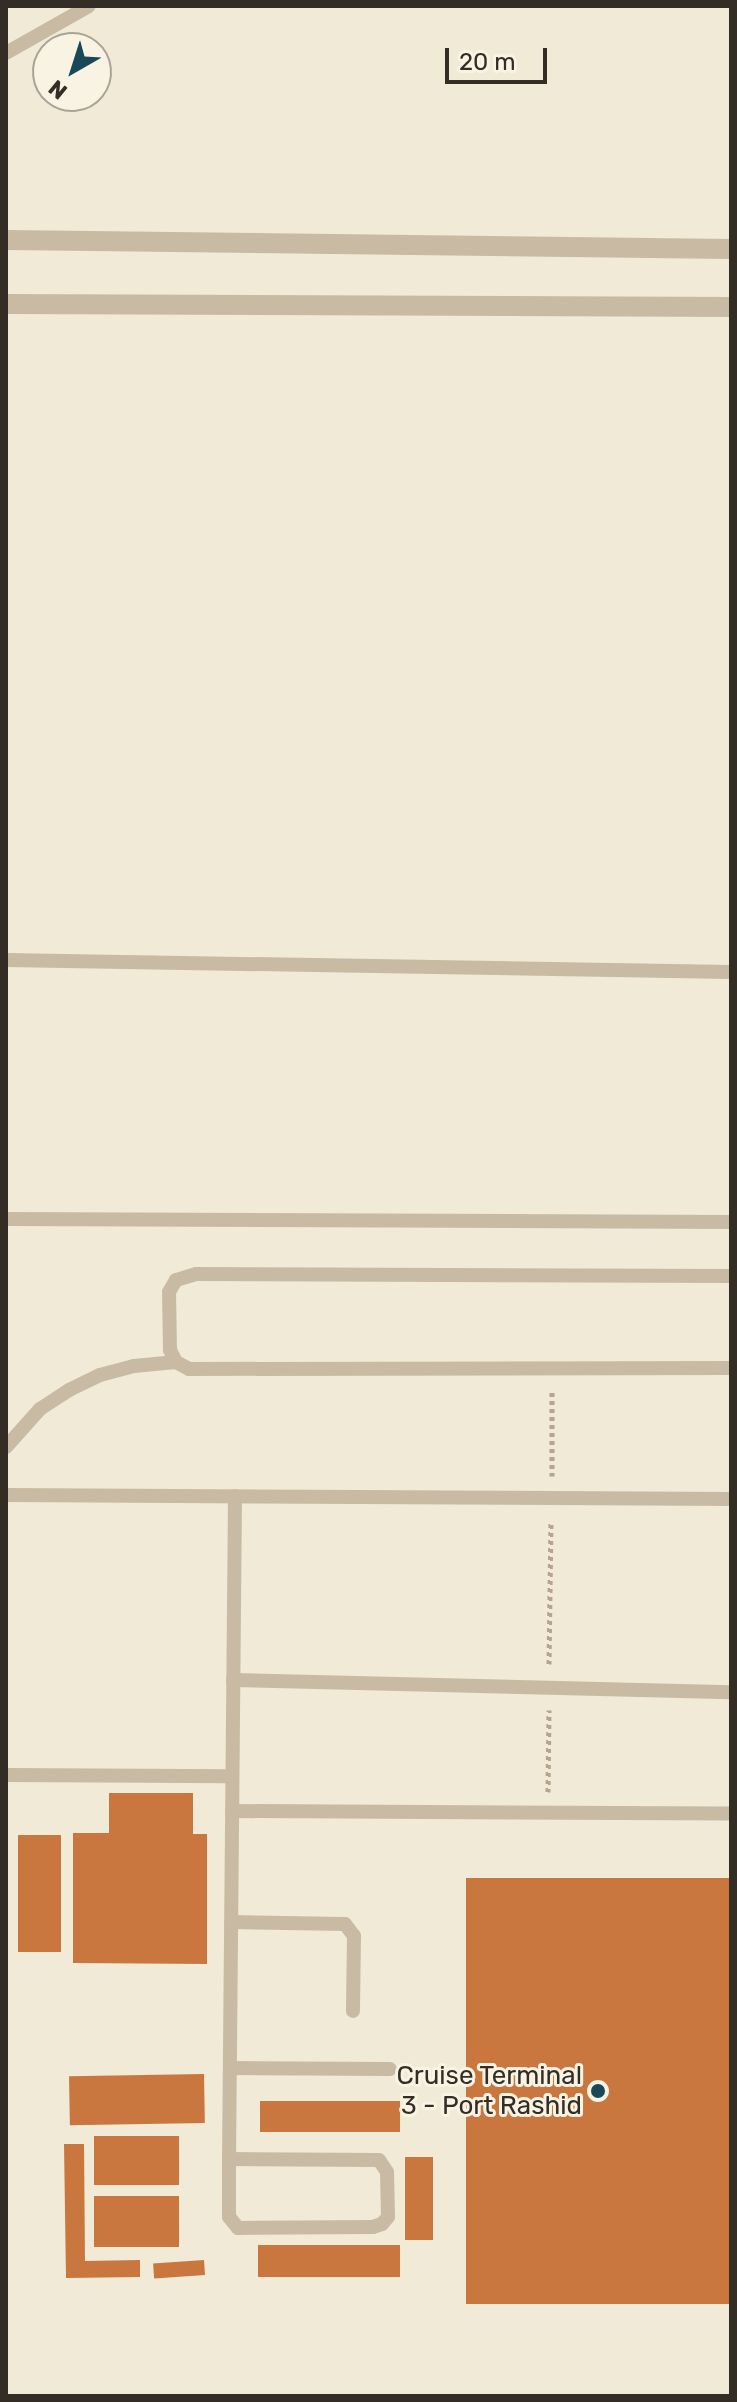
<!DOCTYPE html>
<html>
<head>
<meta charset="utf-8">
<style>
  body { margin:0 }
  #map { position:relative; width:737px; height:2402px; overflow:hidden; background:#f1ead7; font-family:Rubik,sans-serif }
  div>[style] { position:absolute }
  .building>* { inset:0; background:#c9773e; transform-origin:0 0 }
  .path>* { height:5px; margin-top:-2.5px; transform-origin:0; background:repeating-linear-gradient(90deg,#b5a58e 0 4px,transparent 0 8px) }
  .service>* { height:14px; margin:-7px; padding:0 7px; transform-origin:7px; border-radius:7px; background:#c9bba3 }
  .tertiary>* { height:20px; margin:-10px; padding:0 10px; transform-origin:10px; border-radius:10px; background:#c9bba3 }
  .dots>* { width:22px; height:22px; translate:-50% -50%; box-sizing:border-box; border:4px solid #f9f3e4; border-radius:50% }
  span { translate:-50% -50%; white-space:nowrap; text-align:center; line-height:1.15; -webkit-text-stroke:6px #f9f3e4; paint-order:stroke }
  .poi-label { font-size:26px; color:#342d25 }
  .right { translate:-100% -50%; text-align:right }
  .frame { position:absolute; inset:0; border:8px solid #342d25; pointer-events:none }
  .north { position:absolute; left:32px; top:32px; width:80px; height:80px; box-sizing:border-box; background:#f9f3e4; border:2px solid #aaa498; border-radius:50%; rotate:219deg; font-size:22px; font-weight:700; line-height:32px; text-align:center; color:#342d25 }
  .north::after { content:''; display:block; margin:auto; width:28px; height:36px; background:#1b4856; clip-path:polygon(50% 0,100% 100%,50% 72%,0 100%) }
  .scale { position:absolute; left:445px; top:48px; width:102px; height:36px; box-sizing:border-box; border:4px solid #342d25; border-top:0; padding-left:10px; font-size:24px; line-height:28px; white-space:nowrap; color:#342d25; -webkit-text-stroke:6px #f9f3e4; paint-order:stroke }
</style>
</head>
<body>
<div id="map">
  <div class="building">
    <div style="clip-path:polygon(109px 1793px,193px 1793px,193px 1834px,207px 1834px,207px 1964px,73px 1963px,73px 1833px,109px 1833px)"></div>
    <div style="left:18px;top:1835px;width:43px;height:117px"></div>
    <div style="left:466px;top:1878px;width:265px;height:426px"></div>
    <div style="left:204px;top:2074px;width:49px;height:135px;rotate:89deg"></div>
    <div style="left:260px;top:2101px;width:140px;height:31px"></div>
    <div style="left:94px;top:2136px;width:85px;height:49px"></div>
    <div style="clip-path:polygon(64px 2144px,84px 2144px,85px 2261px,140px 2260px,140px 2277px,66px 2278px)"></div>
    <div style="left:405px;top:2157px;width:28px;height:83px"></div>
    <div style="left:94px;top:2196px;width:85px;height:51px"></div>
    <div style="left:258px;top:2245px;width:142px;height:32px"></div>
    <div style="left:204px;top:2260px;width:15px;height:51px;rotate:86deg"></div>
  </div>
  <div class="path">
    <div style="left:552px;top:1476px;width:86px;rotate:-90deg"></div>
    <div style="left:549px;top:1664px;width:142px;rotate:-89.2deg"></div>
    <div style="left:548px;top:1792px;width:82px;rotate:-89.3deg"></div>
  </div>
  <div class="service">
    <div style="left:6px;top:53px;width:95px;rotate:-29.5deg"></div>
    <div style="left:6px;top:960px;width:725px;rotate:0.95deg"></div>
    <div style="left:6px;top:1219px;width:725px;rotate:0.24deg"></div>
    <div style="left:731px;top:1276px;width:535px;rotate:-179.79deg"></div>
    <div style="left:196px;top:1274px;width:21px;rotate:163deg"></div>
    <div style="left:176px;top:1280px;width:14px;rotate:120deg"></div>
    <div style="left:169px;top:1292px;width:58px;rotate:89deg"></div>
    <div style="left:170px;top:1350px;width:13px;rotate:63deg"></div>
    <div style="left:176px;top:1362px;width:15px;rotate:28deg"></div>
    <div style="left:189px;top:1369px;width:542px;rotate:-0.11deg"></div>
    <div style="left:6px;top:1447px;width:51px;rotate:-48.2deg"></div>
    <div style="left:40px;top:1409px;width:35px;rotate:-33deg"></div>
    <div style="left:69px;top:1390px;width:34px;rotate:-26deg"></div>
    <div style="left:100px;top:1375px;width:35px;rotate:-15deg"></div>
    <div style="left:134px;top:1366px;width:42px;rotate:-5.4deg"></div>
    <div style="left:6px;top:1495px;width:725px;rotate:0.32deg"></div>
    <div style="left:233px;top:1680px;width:498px;rotate:1.4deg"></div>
    <div style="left:6px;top:1775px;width:226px;rotate:0.3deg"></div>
    <div style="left:232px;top:1811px;width:499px;rotate:0.3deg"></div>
    <div style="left:231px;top:1922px;width:114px;rotate:1deg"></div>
    <div style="left:345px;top:1924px;width:15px;rotate:53deg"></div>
    <div style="left:354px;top:1936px;width:75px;rotate:90.8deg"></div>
    <div style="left:230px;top:2068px;width:160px;rotate:0.4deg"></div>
    <div style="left:229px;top:2159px;width:663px;rotate:-89.48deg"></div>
    <div style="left:229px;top:2159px;width:150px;rotate:0.4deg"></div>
    <div style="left:379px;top:2160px;width:14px;rotate:56deg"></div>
    <div style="left:387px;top:2172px;width:45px;rotate:88.7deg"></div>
    <div style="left:388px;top:2217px;width:9px;rotate:131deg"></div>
    <div style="left:382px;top:2224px;width:9px;rotate:162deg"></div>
    <div style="left:373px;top:2227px;width:135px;rotate:179.6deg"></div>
    <div style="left:238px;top:2228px;width:14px;rotate:-129deg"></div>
    <div style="left:229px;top:2217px;width:58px;rotate:-90deg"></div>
  </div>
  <div class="tertiary">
    <div style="left:6px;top:240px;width:725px;rotate:0.71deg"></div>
    <div style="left:6px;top:304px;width:725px;rotate:0.24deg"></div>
  </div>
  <div class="dots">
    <div style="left:598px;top:2091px;background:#1b4856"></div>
  </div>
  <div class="poi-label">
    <span class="right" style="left:582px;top:2091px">Cruise Terminal<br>3 - Port Rashid</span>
  </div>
  <div class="frame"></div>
  <div class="north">N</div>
  <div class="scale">20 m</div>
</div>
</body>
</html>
